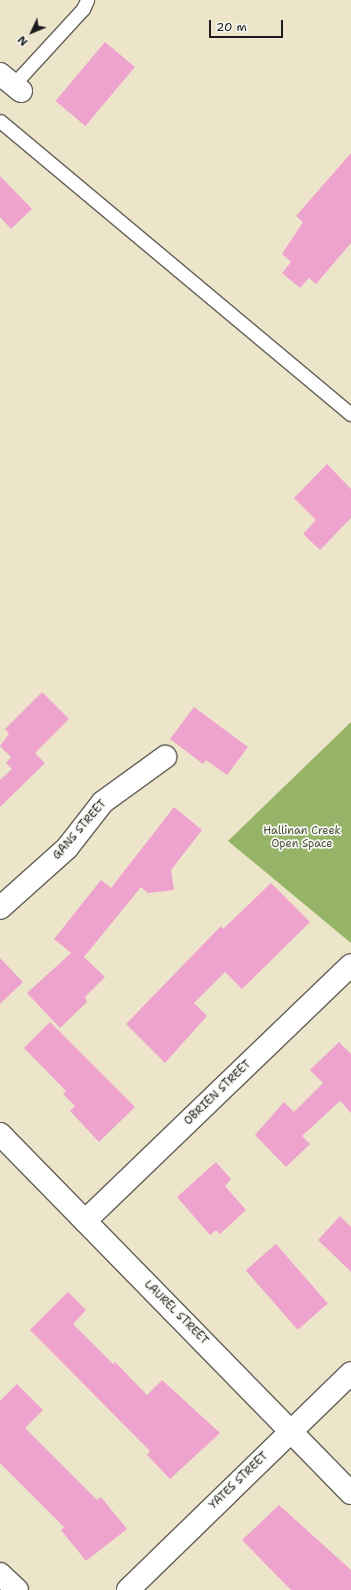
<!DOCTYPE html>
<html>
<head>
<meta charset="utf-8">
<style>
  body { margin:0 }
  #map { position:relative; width:351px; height:1590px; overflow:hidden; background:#ede5ca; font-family:"Shantell Sans",sans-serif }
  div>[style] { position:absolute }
  .forest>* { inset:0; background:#96b467 }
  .building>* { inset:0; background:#eea3ce; transform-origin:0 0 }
  .roads { filter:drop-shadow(1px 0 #656259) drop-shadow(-1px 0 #656259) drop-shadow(0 1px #656259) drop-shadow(0 -1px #656259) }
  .service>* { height:13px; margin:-6.5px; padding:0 6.5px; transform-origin:6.5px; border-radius:6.5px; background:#fff }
  .minor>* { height:22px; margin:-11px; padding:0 11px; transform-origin:11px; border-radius:11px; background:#fff }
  span { translate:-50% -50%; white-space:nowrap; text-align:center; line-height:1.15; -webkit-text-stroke:3.5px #f6f6f2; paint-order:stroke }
  .street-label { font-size:11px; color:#1c1c1c }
  .park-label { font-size:11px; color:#4d5337 }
  .north { position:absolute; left:12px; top:12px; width:40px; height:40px; -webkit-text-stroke:3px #f6f6f2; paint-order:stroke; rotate:226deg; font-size:11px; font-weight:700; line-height:16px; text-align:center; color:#1c1c1c }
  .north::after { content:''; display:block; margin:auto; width:14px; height:18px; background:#1c1c1c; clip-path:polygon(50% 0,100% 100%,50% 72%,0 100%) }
  .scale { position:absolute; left:209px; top:20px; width:74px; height:18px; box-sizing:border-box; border:2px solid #1c1c1c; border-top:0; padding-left:5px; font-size:12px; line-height:14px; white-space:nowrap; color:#1c1c1c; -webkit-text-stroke:3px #f6f6f2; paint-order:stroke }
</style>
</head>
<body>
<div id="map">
  <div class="forest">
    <div style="clip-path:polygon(351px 722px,351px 943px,228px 841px)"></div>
  </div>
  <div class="building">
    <div style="left:105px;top:42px;width:39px;height:77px;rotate:40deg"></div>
    <div style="clip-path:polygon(351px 153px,351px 243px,316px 284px,309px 278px,300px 288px,282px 273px,291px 262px,282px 254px,303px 222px,296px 216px)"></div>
    <div style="clip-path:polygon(0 176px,32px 209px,11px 229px,0 217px)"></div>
    <div style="clip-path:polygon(327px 464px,351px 489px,351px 518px,320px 550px,303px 534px,316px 520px,294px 498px)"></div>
    <div style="clip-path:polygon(42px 692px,69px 719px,35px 753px,45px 763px,0 807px,0 780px,12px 769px,6px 763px,11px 757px,0 746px,9px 734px,5px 729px)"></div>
    <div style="clip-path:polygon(194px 707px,248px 747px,227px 775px,206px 760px,203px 764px,170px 739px)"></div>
    <div style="clip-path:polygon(174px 807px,202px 830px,171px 870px,174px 890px,148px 893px,141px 887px,84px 957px,105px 977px,85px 997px,87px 1002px,60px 1028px,27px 993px,71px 953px,54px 939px,101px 880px,111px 888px)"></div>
    <div style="clip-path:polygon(271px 883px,310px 922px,242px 989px,225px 972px,194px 1003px,207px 1016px,165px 1063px,126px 1024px,221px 926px,223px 929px)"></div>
    <div style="clip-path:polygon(0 958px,23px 982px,0 1004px)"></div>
    <div style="clip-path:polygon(50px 1022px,135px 1107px,99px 1142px,70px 1111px,75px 1106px,63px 1094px,66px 1091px,24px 1048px)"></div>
    <div style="clip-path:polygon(339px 1042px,351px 1054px,351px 1113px,340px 1101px,302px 1136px,310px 1144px,286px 1167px,255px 1135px,284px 1102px,294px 1112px,323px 1083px,310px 1070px)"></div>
    <div style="clip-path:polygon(216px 1162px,231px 1179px,225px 1186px,246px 1210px,220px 1234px,216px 1230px,210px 1235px,177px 1197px)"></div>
    <div style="clip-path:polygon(340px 1216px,351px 1227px,351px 1272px,318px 1240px)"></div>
    <div style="left:276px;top:1244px;width:79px;height:40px;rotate:49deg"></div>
    <div style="clip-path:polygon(68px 1292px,86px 1310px,73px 1324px,113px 1364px,115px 1362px,147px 1395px,162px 1380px,220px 1433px,170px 1479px,147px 1455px,150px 1451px,30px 1330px)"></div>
    <div style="clip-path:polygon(17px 1384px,43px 1410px,25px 1428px,97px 1500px,101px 1497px,127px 1529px,86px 1561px,61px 1530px,64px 1527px,0 1463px,0 1401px)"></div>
    <div style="clip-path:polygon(279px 1505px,351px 1570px,351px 1590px,291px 1590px,242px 1540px)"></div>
  </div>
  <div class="roads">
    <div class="service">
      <div style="left:13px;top:85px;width:103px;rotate:-47.4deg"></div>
      <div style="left:83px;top:9px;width:10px;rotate:-66deg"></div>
      <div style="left:0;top:121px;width:457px;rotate:39.9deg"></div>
    </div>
    <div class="minor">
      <div style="left:0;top:74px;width:27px;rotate:39deg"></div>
      <div style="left:0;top:908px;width:90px;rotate:-41.8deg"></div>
      <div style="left:67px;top:848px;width:58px;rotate:-52deg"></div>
      <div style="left:103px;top:802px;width:77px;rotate:-36deg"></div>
      <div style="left:0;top:1134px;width:502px;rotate:45.65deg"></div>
      <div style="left:85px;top:1221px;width:369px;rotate:-43.9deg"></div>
      <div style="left:0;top:1574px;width:23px;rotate:43deg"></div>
      <div style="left:128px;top:1590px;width:311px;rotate:-44.2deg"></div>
    </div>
  </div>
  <div class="street-label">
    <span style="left:80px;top:830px;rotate:-49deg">GANS STREET</span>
    <span style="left:218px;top:1093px;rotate:-44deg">OBRIEN STREET</span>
    <span style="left:176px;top:1313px;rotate:45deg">LAUREL STREET</span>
    <span style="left:239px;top:1481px;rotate:-44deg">YATES STREET</span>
  </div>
  <div class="park-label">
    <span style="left:302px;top:838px">Hallinan Creek<br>Open Space</span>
  </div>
  <div class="north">N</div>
  <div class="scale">20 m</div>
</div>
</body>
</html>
